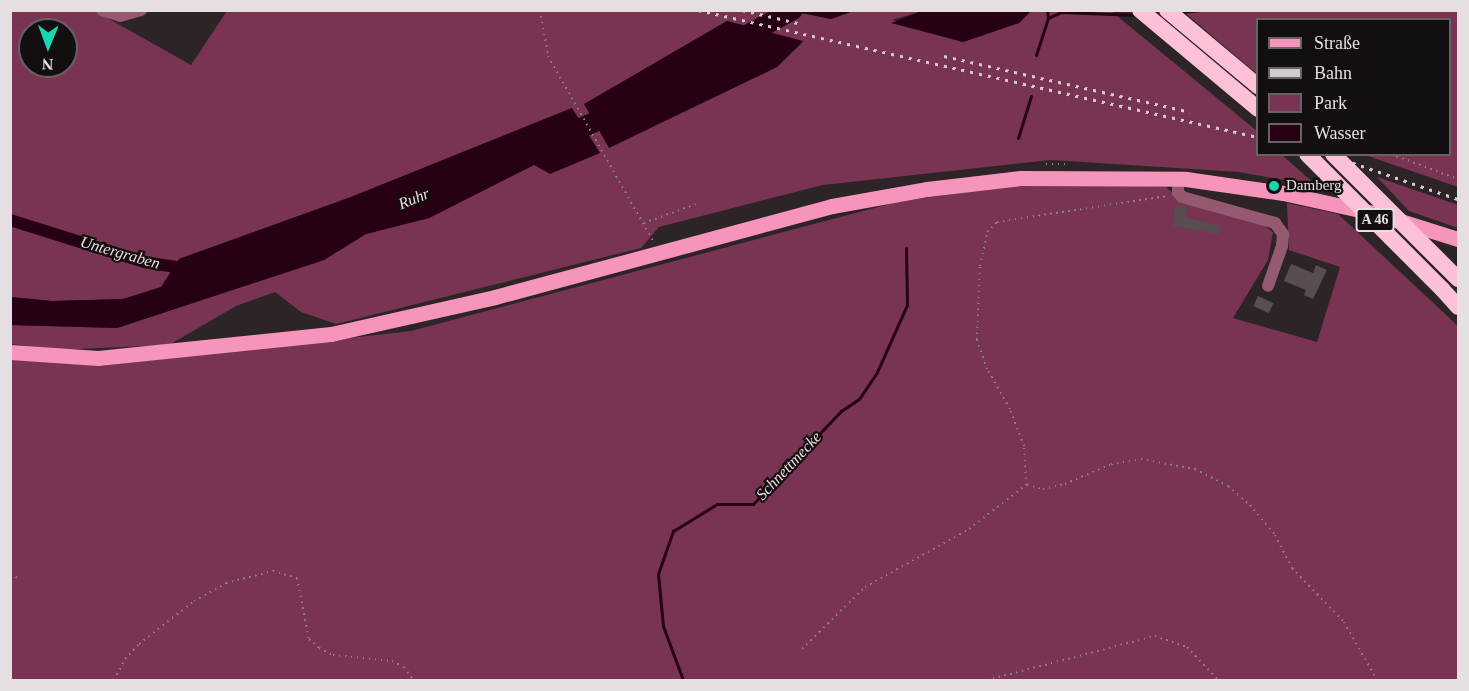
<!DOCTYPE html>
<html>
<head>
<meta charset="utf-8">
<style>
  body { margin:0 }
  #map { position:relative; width:1469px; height:691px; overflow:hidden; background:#2d2427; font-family:"Times New Roman",serif }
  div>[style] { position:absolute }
  .green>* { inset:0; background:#783452 }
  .water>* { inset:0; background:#280013 }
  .stream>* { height:3px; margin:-1.5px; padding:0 1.5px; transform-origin:1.5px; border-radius:1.5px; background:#280013 }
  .canal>* { height:12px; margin:-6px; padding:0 6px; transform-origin:6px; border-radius:6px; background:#280013 }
  .river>* { height:20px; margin:-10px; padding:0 10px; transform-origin:10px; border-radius:10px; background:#280013 }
  .building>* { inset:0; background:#584d51; transform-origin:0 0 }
  .path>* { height:2px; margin-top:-1px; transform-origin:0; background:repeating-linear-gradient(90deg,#8a8285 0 1.5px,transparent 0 6px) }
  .minor>* { height:12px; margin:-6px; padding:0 6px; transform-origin:6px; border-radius:6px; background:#955a72 }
  .major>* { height:15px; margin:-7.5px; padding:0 7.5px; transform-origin:7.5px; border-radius:7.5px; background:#f694bc }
  .highway>* { height:16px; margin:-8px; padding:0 8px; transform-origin:8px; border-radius:8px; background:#fcc0d7 }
  .rail>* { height:3px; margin-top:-1.5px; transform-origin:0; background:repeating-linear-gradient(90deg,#d2cbce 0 3px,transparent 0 9px) }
  .highway-bridge>* { height:16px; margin:-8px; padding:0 8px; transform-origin:8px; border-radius:8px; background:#fcc0d7 }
  .dots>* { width:16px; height:16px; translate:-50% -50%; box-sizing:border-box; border:3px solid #130f10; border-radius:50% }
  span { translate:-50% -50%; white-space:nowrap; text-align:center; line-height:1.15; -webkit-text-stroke:4.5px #130f10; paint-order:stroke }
  .shield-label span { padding:2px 4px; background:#130f10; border:2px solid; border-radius:4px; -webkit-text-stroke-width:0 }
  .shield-label { font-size:14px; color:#e6dfe2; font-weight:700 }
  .poi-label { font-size:15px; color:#e6dfe2 }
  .left { translate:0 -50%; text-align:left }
  .water-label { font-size:16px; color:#f3d9e2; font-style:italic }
  .frame { position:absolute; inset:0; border:12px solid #e6dfe2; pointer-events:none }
  .legend { position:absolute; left:1256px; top:18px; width:195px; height:138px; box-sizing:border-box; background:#130f10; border:2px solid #676264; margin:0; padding:8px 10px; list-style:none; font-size:18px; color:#e6dfe2 }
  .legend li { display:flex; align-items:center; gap:12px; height:30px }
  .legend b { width:30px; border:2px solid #676264 }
  .north { position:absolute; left:18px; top:18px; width:60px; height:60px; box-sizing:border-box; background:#130f10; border:2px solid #676264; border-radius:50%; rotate:181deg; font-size:16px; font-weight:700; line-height:24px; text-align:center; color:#e6dfe2 }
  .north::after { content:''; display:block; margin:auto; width:21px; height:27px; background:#1cd5b1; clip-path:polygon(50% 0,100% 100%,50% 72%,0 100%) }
</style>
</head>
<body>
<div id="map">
  <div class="green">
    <div style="clip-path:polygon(evenodd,791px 10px,831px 19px,853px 11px,925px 10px,892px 20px,963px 42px,1019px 23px,1031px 11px,1111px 11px,1257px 131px,1258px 154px,1282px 155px,1317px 186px,1239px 172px,1051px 160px,823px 185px,659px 227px,641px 248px,336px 324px,301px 312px,275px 292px,236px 306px,169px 345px,55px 350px,11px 344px,11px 325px,117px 328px,324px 260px,366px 234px,429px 218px,534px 165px,572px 108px,351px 197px,179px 259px,162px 287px,123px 299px,52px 301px,11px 297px,11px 11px,95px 11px,191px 65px,227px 11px,791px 10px,727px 21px,803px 42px,777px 67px,609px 147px,585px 104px,727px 21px,791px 10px,30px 30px,66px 30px,66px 66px,30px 66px,30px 30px)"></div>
    <div style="clip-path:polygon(1183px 11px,1458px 11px,1458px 187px,1365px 155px,1450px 154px,1450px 20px,1258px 20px,1257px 74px)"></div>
    <div style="clip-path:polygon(1377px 177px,1458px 205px,1458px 228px,1409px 211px)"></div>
    <div style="clip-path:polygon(1046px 180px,1166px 187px,1179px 198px,1254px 219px,1273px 232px,1268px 260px,1233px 318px,1317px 342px,1340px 267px,1289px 250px,1287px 203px,1338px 214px,1458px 326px,1458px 680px,11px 680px,10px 359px,100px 366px,411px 331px,897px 202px)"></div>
  </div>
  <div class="water">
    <div style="clip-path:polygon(925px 10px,1031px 10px,1031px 11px,1019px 23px,963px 42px,891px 23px)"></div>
    <div style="clip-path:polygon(791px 11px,853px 11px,831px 19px)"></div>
    <div style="clip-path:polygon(727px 21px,803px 41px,777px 67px,609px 148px,584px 104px)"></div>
    <div style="clip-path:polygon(572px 108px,600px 153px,550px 174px,534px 165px,429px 218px,366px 234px,324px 260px,117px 328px,11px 325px,11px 297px,52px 301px,123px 299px,161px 287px,179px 259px,351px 197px)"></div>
  </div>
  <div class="stream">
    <div style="left:1180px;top:12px;width:20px;rotate:-6deg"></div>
    <div style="left:1048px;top:18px;width:14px;rotate:-25deg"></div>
    <div style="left:1061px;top:12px;width:77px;rotate:2.2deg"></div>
    <div style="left:1036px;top:55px;width:39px;rotate:-72deg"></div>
    <div style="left:1048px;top:18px;width:8px;rotate:-97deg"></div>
    <div style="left:1018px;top:138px;width:44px;rotate:-72.8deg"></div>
    <div style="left:683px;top:680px;width:58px;rotate:-110.3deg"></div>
    <div style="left:663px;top:626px;width:52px;rotate:-95.5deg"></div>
    <div style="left:658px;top:574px;width:46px;rotate:-70.8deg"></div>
    <div style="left:673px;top:531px;width:52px;rotate:-31.5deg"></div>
    <div style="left:717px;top:504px;width:36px"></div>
    <div style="left:753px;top:504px;width:128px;rotate:-46.6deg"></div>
    <div style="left:841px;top:411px;width:22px;rotate:-34deg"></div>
    <div style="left:859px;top:399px;width:32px;rotate:-56deg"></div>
    <div style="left:877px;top:372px;width:73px;rotate:-65.9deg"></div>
    <div style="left:907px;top:305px;width:57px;rotate:-91deg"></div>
  </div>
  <div class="canal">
    <div style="left:10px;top:220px;width:140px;rotate:17.4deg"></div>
    <div style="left:144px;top:262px;width:45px;rotate:9deg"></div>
  </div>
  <div class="river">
    <div style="left:734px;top:42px;width:67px;rotate:-28.5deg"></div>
    <div style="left:561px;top:137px;width:64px;rotate:-24.1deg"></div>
  </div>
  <div class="building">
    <div style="clip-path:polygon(1175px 205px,1187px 207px,1185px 217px,1220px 226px,1218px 234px,1173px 226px)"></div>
    <div style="clip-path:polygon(1291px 264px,1313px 273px,1316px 265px,1327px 270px,1313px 299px,1304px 295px,1306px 290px,1284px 281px)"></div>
    <div style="left:1258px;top:296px;width:17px;height:11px;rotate:25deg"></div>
  </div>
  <div class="path">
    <div style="left:540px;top:10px;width:47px;rotate:80.1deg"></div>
    <div style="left:548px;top:56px;width:213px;rotate:60.4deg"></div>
    <div style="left:1391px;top:154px;width:72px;rotate:20.5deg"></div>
    <div style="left:1046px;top:164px;width:22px"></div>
    <div style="left:644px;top:223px;width:55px;rotate:-20.1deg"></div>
    <div style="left:1027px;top:485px;width:16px;rotate:14deg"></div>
    <div style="left:1043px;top:489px;width:23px;rotate:-13deg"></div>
    <div style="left:1065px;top:484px;width:50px;rotate:-23.5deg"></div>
    <div style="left:1111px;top:464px;width:30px;rotate:-9deg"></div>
    <div style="left:1141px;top:459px;width:55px;rotate:10.5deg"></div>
    <div style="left:1195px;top:469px;width:37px;rotate:27deg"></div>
    <div style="left:1228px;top:486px;width:29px;rotate:41deg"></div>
    <div style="left:1250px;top:505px;width:39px;rotate:50deg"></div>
    <div style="left:1275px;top:535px;width:37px;rotate:63deg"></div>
    <div style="left:1292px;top:568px;width:75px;rotate:46.1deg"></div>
    <div style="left:1344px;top:622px;width:67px;rotate:60.4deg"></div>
    <div style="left:10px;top:575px;width:9px;rotate:18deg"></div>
    <div style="left:802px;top:649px;width:88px;rotate:-44.5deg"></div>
    <div style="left:865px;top:587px;width:119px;rotate:-29.1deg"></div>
    <div style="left:969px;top:529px;width:72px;rotate:-37.7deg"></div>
    <div style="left:1026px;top:485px;width:39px;rotate:-93deg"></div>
    <div style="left:1024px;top:446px;width:40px;rotate:-111deg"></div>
    <div style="left:1010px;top:409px;width:46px;rotate:-119.9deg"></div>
    <div style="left:987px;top:369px;width:31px;rotate:-109deg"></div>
    <div style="left:977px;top:340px;width:74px;rotate:-87.7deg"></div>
    <div style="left:980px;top:266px;width:35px;rotate:-78deg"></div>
    <div style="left:987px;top:232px;width:14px;rotate:-45deg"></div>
    <div style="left:997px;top:222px;width:172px;rotate:-8.7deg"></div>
    <div style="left:114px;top:680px;width:24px;rotate:-62deg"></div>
    <div style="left:125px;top:659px;width:21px;rotate:-47deg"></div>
    <div style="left:139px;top:644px;width:70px;rotate:-38deg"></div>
    <div style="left:194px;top:601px;width:37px;rotate:-29deg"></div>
    <div style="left:226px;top:583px;width:49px;rotate:-14.3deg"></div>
    <div style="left:273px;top:571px;width:25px;rotate:16deg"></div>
    <div style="left:297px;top:578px;width:62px;rotate:78.9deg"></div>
    <div style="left:309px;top:639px;width:13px;rotate:42deg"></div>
    <div style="left:319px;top:648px;width:16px;rotate:27deg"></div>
    <div style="left:333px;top:655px;width:59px;rotate:5.8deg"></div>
    <div style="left:392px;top:661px;width:13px;rotate:27deg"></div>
    <div style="left:404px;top:667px;width:16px;rotate:55deg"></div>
    <div style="left:987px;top:680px;width:174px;rotate:-14.7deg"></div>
    <div style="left:1155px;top:636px;width:34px;rotate:19deg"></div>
    <div style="left:1187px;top:647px;width:45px;rotate:46.8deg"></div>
  </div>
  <div class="minor">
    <div style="left:102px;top:10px;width:19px;rotate:18deg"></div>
    <div style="left:120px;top:16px;width:22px;rotate:-16deg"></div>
    <div style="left:1178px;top:179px;width:13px;rotate:90deg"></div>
    <div style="left:1178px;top:192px;width:6px;rotate:51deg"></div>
    <div style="left:1182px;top:197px;width:97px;rotate:15.6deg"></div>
    <div style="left:1275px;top:223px;width:14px;rotate:54deg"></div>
    <div style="left:1283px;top:234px;width:12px;rotate:95deg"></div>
    <div style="left:1282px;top:246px;width:42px;rotate:109.3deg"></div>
  </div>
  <div class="major">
    <div style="left:10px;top:352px;width:88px;rotate:3.9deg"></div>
    <div style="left:98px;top:358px;width:234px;rotate:-5.9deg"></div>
    <div style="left:331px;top:334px;width:168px;rotate:-12.7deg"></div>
    <div style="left:495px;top:297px;width:349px;rotate:-15.1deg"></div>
    <div style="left:832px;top:206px;width:97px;rotate:-10.1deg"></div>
    <div style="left:927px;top:189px;width:95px;rotate:-6.7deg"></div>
    <div style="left:1021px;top:178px;width:165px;rotate:0.3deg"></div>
    <div style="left:1186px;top:179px;width:98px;rotate:8.2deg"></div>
    <div style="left:1283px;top:193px;width:97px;rotate:12.5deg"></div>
    <div style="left:1378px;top:214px;width:84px;rotate:17.4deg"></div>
  </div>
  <div class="highway">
    <div style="left:1140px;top:10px;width:154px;rotate:40deg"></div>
    <div style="left:1167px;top:10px;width:119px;rotate:39.9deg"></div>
    <div style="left:1442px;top:289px;width:24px;rotate:48deg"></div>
  </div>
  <div class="rail">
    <div style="left:698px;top:10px;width:574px;rotate:12.78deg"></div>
    <div style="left:742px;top:10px;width:57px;rotate:13.1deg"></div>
    <div style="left:944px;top:56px;width:252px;rotate:12.8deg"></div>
    <div style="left:1327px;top:154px;width:139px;rotate:19deg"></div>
  </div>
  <div class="highway-bridge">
    <div style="left:1307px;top:154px;width:191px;rotate:45deg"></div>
    <div style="left:1333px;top:154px;width:177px;rotate:45deg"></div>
  </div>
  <div class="dots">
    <div style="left:1274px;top:186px;background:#1cd5b1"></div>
  </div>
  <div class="shield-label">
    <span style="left:1375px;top:220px">A 46</span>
  </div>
  <div class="poi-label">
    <span class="left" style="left:1286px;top:186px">Damberg</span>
  </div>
  <div class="water-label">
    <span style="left:414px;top:199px;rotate:-22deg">Ruhr</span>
    <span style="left:120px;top:253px;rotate:16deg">Untergraben</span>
    <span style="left:789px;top:466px;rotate:-47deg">Schnettmecke</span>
  </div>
  <div class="frame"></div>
  <ul class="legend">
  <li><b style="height:8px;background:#f694bc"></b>Straße</li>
  <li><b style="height:8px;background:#d2cbce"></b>Bahn</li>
  <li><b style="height:16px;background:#783452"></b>Park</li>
  <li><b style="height:16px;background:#280013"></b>Wasser</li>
  </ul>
  <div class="north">N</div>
</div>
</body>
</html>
